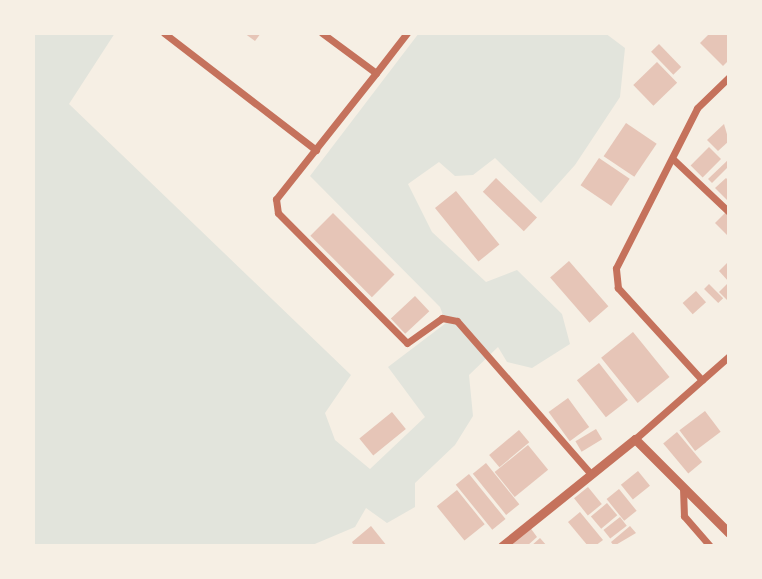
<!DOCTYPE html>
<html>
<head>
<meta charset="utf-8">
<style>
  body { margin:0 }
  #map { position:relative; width:762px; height:579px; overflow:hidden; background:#f6efe4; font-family:"Space Grotesk",sans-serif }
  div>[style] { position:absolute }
  .green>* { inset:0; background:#e2e4dc }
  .building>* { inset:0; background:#e6c5b7; transform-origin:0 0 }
  .minor>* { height:7px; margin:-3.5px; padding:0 3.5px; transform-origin:3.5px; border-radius:3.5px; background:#c5725c }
  .tertiary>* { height:9px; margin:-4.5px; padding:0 4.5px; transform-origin:4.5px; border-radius:4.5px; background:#c5725c }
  span { translate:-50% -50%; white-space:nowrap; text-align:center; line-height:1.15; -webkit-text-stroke:7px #f6efe4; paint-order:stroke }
  .frame { position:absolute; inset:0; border:35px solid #f6efe4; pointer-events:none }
</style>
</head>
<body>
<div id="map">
  <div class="green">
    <div style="clip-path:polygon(33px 33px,115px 33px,69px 104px,351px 375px,325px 413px,335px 440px,370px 469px,425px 417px,388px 367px,446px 323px,440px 307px,310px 176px,419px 33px,605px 33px,625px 48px,620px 97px,575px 165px,541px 203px,495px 158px,473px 175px,455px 176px,439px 162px,408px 184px,432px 232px,486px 282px,517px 270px,562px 314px,570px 344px,532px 368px,507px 362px,498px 347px,469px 375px,473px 416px,455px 445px,415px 483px,415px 507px,387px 523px,366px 508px,355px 527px,310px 546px,33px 546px)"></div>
  </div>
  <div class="building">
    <div style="clip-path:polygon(244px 33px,261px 33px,255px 41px)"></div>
    <div style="clip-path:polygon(710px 33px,729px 35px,729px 60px,723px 66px,700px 43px)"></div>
    <div style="left:659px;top:44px;width:32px;height:11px;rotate:46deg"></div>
    <div style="left:657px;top:62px;width:29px;height:33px;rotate:46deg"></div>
    <div style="left:626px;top:123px;width:37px;height:40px;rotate:34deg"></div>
    <div style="clip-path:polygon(724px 124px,729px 141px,718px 151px,707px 140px)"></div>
    <div style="left:709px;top:147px;width:17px;height:26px;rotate:45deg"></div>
    <div style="left:599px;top:158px;width:37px;height:33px;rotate:34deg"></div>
    <div style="clip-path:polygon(729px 159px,729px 166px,712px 183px,708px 179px)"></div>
    <div style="left:496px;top:178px;width:57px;height:19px;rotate:44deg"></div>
    <div style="clip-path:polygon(726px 178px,729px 181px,729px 202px,715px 188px)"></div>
    <div style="left:456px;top:191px;width:69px;height:27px;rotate:51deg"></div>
    <div style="clip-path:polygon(726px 212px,729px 215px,729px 237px,715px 223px)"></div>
    <div style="left:333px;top:213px;width:87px;height:32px;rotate:45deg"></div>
    <div style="left:569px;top:261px;width:60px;height:25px;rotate:49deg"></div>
    <div style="clip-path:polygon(729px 261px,729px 282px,719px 271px)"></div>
    <div style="left:709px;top:284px;width:20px;height:7px;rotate:45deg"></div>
    <div style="clip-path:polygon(727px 284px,729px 286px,729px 302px,719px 292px)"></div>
    <div style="left:696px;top:291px;width:15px;height:18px;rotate:48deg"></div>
    <div style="left:415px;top:296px;width:21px;height:33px;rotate:47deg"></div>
    <div style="left:633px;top:332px;width:58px;height:41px;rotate:51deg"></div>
    <div style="left:599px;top:363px;width:47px;height:28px;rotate:52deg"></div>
    <div style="left:568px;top:398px;width:36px;height:24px;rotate:54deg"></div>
    <div style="left:705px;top:411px;width:26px;height:32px;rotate:53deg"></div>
    <div style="left:392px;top:412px;width:22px;height:42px;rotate:51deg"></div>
    <div style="left:596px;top:429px;width:12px;height:24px;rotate:59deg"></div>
    <div style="left:519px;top:430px;width:16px;height:39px;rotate:50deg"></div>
    <div style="left:677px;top:432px;width:39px;height:18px;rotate:50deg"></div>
    <div style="left:528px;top:445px;width:32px;height:43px;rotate:51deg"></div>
    <div style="left:486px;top:463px;width:53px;height:17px;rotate:51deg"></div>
    <div style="left:638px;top:471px;width:19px;height:22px;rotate:51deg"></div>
    <div style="left:469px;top:474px;width:58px;height:17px;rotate:51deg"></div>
    <div style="left:588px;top:487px;width:22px;height:18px;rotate:51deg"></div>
    <div style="left:619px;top:489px;width:28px;height:16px;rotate:51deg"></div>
    <div style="left:457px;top:490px;width:44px;height:26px;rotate:51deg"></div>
    <div style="left:607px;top:503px;width:16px;height:21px;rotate:50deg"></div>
    <div style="clip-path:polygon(580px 512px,603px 540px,595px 546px,588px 546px,568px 522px)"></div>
    <div style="left:620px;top:517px;width:11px;height:21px;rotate:52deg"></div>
    <div style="clip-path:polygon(371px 526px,387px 546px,354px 546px,352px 542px)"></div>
    <div style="clip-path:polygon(529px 526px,537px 537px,527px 546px,505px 546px)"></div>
    <div style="clip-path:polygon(630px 526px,636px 533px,614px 546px,611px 542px)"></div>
    <div style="clip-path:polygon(540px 538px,547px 546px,531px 546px)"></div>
  </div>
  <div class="minor">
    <div style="left:164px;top:33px;width:192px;rotate:37.6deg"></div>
    <div style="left:322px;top:33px;width:67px;rotate:36.5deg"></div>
    <div style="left:376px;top:73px;width:161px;rotate:128.4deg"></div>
    <div style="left:276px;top:199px;width:14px;rotate:82deg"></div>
    <div style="left:278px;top:213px;width:183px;rotate:45.2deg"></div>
    <div style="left:407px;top:343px;width:43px;rotate:-35.5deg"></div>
    <div style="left:442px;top:318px;width:15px;rotate:11deg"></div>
    <div style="left:457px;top:321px;width:202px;rotate:48.8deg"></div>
    <div style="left:376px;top:73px;width:51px;rotate:-52.2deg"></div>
    <div style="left:674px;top:160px;width:76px;rotate:43.4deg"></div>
    <div style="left:702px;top:380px;width:125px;rotate:-132.4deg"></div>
    <div style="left:618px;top:288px;width:20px;rotate:-96deg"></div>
    <div style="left:616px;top:268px;width:179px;rotate:-63.1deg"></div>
    <div style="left:697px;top:108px;width:45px;rotate:-44.1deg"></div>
    <div style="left:635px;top:439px;width:125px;rotate:-41.4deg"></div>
    <div style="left:683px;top:488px;width:28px;rotate:88deg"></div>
    <div style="left:684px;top:516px;width:40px;rotate:49deg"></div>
  </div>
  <div class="tertiary">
    <div style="left:502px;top:546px;width:171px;rotate:-38.8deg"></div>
    <div style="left:635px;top:439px;width:133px;rotate:45deg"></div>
  </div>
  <div class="frame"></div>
</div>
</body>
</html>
